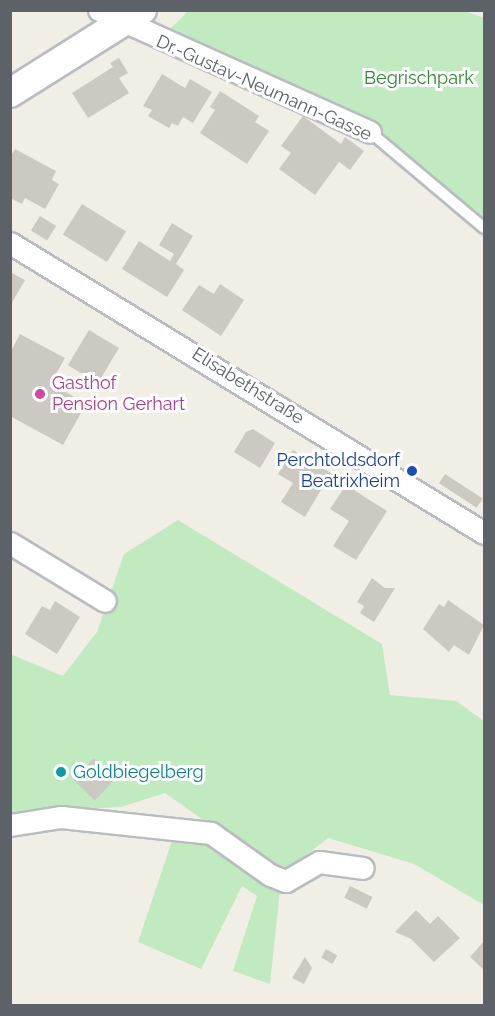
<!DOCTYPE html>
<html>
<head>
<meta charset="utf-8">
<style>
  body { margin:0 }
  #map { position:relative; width:495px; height:1016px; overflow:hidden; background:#f1eee6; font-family:Raleway,sans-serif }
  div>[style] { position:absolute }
  .green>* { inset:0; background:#c2eac1 }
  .building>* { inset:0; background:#ccc9c3; transform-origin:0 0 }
  .roads { filter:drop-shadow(2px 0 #b9bcc1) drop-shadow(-2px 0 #b9bcc1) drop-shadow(0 2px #b9bcc1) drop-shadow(0 -2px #b9bcc1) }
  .lane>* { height:10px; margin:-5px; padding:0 5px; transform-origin:5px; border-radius:5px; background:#fff }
  .street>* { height:21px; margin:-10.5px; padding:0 10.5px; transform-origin:10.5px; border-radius:10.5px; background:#fff }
  .secondary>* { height:28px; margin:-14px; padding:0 14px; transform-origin:14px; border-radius:14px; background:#fff }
  .dots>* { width:16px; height:16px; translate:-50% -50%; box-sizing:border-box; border:3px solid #fff; border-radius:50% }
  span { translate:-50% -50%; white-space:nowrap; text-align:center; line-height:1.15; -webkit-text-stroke:6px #fff; paint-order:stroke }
  .park-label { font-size:18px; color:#2e8630 }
  .street-label { font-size:18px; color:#5d6268 }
  .hotel-label { font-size:18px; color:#b23c85 }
  .left { translate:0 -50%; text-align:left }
  .transit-label { font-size:18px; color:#164399 }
  .right { translate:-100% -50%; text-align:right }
  .culture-label { font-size:18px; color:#0d838f }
  .frame { position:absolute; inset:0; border:12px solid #5d6268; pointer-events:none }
</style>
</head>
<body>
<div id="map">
  <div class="green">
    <div style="clip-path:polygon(189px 10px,462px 10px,484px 18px,484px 220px,365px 119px,169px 30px)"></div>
    <div style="clip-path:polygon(178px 520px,382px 644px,390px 695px,456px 701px,484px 721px,484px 905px,414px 864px,328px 838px,281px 875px,165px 793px,121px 807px,11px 812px,10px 654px,63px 676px,97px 632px,124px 554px)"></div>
    <div style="clip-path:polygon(174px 835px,208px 838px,280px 890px,270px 984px,233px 971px,257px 896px,242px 886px,201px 969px,138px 942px)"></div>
  </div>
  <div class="building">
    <div style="clip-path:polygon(119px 58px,128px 73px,119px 78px,129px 93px,88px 118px,72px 93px,113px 67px,110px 63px)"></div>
    <div style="clip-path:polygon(162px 74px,185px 88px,190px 79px,212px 92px,193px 123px,183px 117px,178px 126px,172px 123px,169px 128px,148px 116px,152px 110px,143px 106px)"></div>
    <div style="clip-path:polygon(220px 91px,259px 116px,255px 122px,269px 131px,247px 164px,200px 133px,215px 110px,210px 107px)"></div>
    <div style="clip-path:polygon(303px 116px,341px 144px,345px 137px,364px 151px,350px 170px,339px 162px,315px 195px,279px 169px,291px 153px,281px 146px)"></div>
    <div style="clip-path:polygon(15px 149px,56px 171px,52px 180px,59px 184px,45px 209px,25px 198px,22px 204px,10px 198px,10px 158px)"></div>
    <div style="left:82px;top:204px;width:52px;height:36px;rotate:32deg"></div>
    <div style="left:40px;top:216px;width:19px;height:17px;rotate:32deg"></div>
    <div style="clip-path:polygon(172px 223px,193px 236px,176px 264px,184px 270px,167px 297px,122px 269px,139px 241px,170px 261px,174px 254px,159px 245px)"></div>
    <div style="clip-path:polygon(10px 272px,25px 280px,10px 306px)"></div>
    <div style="clip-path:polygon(220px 284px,244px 300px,221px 336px,182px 310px,199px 285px,214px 294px)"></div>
    <div style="left:89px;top:330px;width:35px;height:41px;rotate:31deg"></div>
    <div style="clip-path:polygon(20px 334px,65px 358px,51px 383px,86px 404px,63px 445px,10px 416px,10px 353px)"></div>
    <div style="clip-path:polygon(253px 429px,275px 443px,260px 468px,234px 452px,246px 432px)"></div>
    <div style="clip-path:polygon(293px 450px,331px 473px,305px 517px,281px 502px,293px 483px,278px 474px)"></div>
    <div style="left:445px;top:474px;width:45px;height:11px;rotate:33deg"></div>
    <div style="clip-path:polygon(346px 485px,387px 511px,356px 560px,333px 546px,349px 521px,330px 509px)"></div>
    <div style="clip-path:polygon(372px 578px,385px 588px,395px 588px,374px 622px,360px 613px,364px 606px,357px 602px)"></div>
    <div style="clip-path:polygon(448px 600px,484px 625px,469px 655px,454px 645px,449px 652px,423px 629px,439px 604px,444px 607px)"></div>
    <div style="clip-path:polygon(55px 601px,80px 617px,57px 654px,25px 634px,42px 606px,50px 610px)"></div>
    <div style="left:94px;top:758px;width:30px;height:30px;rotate:44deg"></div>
    <div style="left:350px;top:886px;width:25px;height:13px;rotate:26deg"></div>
    <div style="clip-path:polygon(416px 910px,430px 924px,438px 916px,460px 938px,434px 962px,411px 939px,395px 932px)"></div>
    <div style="clip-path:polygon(484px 941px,484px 970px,470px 957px)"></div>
    <div style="left:326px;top:949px;width:13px;height:10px;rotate:29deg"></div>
    <div style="clip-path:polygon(305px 957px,312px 968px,304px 984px,292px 978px)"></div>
  </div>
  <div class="roads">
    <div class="lane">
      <div style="left:370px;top:132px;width:149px;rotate:40.1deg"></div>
    </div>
    <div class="street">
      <div style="left:99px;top:10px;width:297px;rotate:24.2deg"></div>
      <div style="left:10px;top:243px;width:556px;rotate:31.46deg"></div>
      <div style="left:10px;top:543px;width:111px;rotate:31.4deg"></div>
      <div style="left:10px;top:825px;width:52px;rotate:-8.9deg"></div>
      <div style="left:61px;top:817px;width:151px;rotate:6.1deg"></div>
      <div style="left:211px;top:833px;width:72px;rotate:35.4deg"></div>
      <div style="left:270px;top:875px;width:17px;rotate:21deg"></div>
      <div style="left:286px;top:881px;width:38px;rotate:-30deg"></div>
      <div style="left:319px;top:862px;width:44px;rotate:7.8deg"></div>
    </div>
    <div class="secondary">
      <div style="left:10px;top:93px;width:156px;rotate:-32.2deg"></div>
    </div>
  </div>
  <div class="dots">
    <div style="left:40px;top:394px;background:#d1479c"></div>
    <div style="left:412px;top:471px;background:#1a4fb4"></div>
    <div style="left:61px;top:772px;background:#0f9aa8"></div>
  </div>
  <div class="park-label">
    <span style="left:419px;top:78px">Begrischpark</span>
  </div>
  <div class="street-label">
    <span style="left:264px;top:88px;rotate:24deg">Dr.-Gustav-Neumann-Gasse</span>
    <span style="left:248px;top:386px;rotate:32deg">Elisabethstraße</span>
  </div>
  <div class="hotel-label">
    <span class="left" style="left:52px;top:394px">Gasthof<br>Pension Gerhart</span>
  </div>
  <div class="transit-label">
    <span class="right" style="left:400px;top:471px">Perchtoldsdorf<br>Beatrixheim</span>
  </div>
  <div class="culture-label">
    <span class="left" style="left:73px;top:772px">Goldbiegelberg</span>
  </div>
  <div class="frame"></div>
</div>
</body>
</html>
